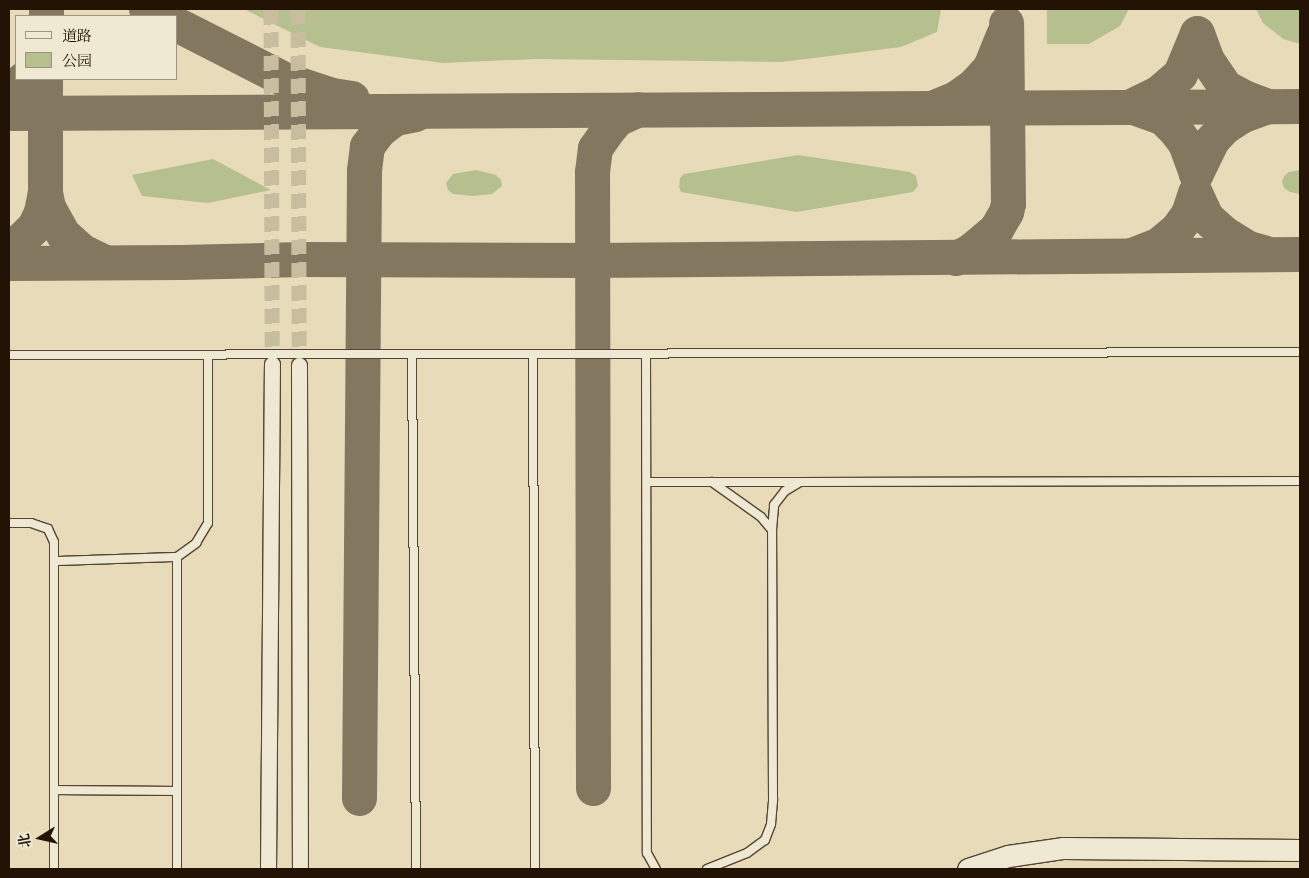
<!DOCTYPE html>
<html>
<head>
<meta charset="utf-8">
<style>
  body { margin:0 }
  #map { position:relative; width:1309px; height:878px; overflow:hidden; background:#e7dbba; font-family:"IM FELL English","Noto Serif SC",serif }
  div>[style] { position:absolute }
  .green>* { inset:0; background:#b6c08f }
  .taxiway>* { height:35px; margin:-17.5px; padding:0 17.5px; transform-origin:17.5px; border-radius:17.5px; background:#84775f }
  .street-tunnel>* { height:15px; margin-top:-7.5px; transform-origin:0; background:repeating-linear-gradient(90deg,#c9bd9f 0 15px,transparent 0 23px) }
  .roads { filter:drop-shadow(1px 0 #534532) drop-shadow(-1px 0 #534532) drop-shadow(0 1px #534532) drop-shadow(0 -1px #534532) }
  .lane>* { height:8px; margin:-4px; padding:0 4px; transform-origin:4px; border-radius:4px; background:#efe8d2 }
  .street>* { height:15px; margin:-7.5px; padding:0 7.5px; transform-origin:7.5px; border-radius:7.5px; background:#efe8d2 }
  .secondary>* { height:21px; margin:-10.5px; padding:0 10.5px; transform-origin:10.5px; border-radius:10.5px; background:#efe8d2 }
  span { translate:-50% -50%; white-space:nowrap; text-align:center; line-height:1.15; -webkit-text-stroke:4.5px #efe8d2; paint-order:stroke }
  .frame { position:absolute; inset:0; border:10px solid #221304; pointer-events:none }
  .legend { position:absolute; left:15px; top:15px; width:162px; height:65px; box-sizing:border-box; background:#efe8d2; border:1px solid #9d9380; margin:0; padding:6px 9px; list-style:none; font-size:15px; color:#221304 }
  .legend li { display:flex; align-items:center; gap:10px; height:25px }
  .legend b { width:25px; border:1px solid #9d9380 }
  .north { position:absolute; left:15px; top:813px; width:50px; height:50px; -webkit-text-stroke:4px #efe8d2; paint-order:stroke; rotate:260deg; font-size:14px; font-weight:700; line-height:20px; text-align:center; color:#221304 }
  .north::after { content:''; display:block; margin:auto; width:18px; height:22px; background:#221304; clip-path:polygon(50% 0,100% 100%,50% 72%,0 100%) }
</style>
</head>
<body>
<div id="map">
  <div class="green">
    <div style="clip-path:polygon(244px 9px,941px 9px,937px 32px,901px 47px,782px 62px,536px 59px,443px 63px,320px 47px)"></div>
    <div style="clip-path:polygon(1047px 9px,1129px 9px,1120px 26px,1089px 44px,1047px 44px)"></div>
    <div style="clip-path:polygon(1256px 9px,1300px 9px,1300px 44px,1283px 39px,1263px 23px)"></div>
    <div style="clip-path:polygon(798px 155px,910px 172px,916px 176px,918px 186px,913px 192px,797px 212px,681px 192px,679px 187px,680px 178px,684px 174px)"></div>
    <div style="clip-path:polygon(213px 159px,271px 190px,208px 203px,142px 196px,132px 175px)"></div>
    <div style="clip-path:polygon(476px 170px,496px 175px,501px 180px,502px 186px,492px 194px,473px 196px,453px 194px,448px 190px,446px 183px,453px 174px)"></div>
    <div style="clip-path:polygon(1300px 170px,1300px 194px,1290px 192px,1284px 188px,1282px 182px,1284px 176px,1289px 172px)"></div>
  </div>
  <div class="taxiway">
    <div style="left:46px;top:9px;width:7px;rotate:90deg"></div>
    <div style="left:146px;top:9px;width:16px;rotate:27deg"></div>
    <div style="left:176px;top:24px;width:123px;rotate:27deg"></div>
    <div style="left:286px;top:80px;width:48px;rotate:18.1deg"></div>
    <div style="left:332px;top:95px;width:20px;rotate:9deg"></div>
    <div style="left:45px;top:79px;width:113px;rotate:90deg"></div>
    <div style="left:9px;top:93px;width:20px;rotate:-45deg"></div>
    <div style="left:1131px;top:106px;width:30px;rotate:-26deg"></div>
    <div style="left:1158px;top:93px;width:29px;rotate:-41deg"></div>
    <div style="left:1180px;top:74px;width:44px;rotate:-67.5deg"></div>
    <div style="left:1197px;top:33px;width:29px;rotate:70deg"></div>
    <div style="left:1207px;top:60px;width:32px;rotate:56deg"></div>
    <div style="left:1225px;top:87px;width:24px;rotate:28deg"></div>
    <div style="left:1246px;top:98px;width:23px;rotate:20deg"></div>
    <div style="left:1268px;top:106px;width:29px;rotate:160deg"></div>
    <div style="left:1241px;top:116px;width:20px;rotate:147deg"></div>
    <div style="left:1224px;top:127px;width:18px;rotate:133deg"></div>
    <div style="left:1212px;top:140px;width:37px;rotate:116deg"></div>
    <div style="left:934px;top:107px;width:24px;rotate:-22deg"></div>
    <div style="left:956px;top:98px;width:22px;rotate:-36deg"></div>
    <div style="left:974px;top:85px;width:24px;rotate:-48deg"></div>
    <div style="left:990px;top:67px;width:35px;rotate:-68deg"></div>
    <div style="left:1136px;top:108px;width:29px;rotate:20deg"></div>
    <div style="left:1163px;top:118px;width:18px;rotate:45deg"></div>
    <div style="left:1176px;top:131px;width:15px;rotate:53deg"></div>
    <div style="left:1185px;top:143px;width:32px;rotate:70deg"></div>
    <div style="left:9px;top:113px;width:1291px;rotate:-0.31deg"></div>
    <div style="left:9px;top:251px;width:35px;rotate:-44deg"></div>
    <div style="left:34px;top:227px;width:17px;rotate:-65deg"></div>
    <div style="left:41px;top:212px;width:20px;rotate:-79deg"></div>
    <div style="left:45px;top:192px;width:15px;rotate:79deg"></div>
    <div style="left:48px;top:207px;width:31px;rotate:61deg"></div>
    <div style="left:63px;top:234px;width:25px;rotate:42deg"></div>
    <div style="left:82px;top:251px;width:25px;rotate:26deg"></div>
    <div style="left:1134px;top:254px;width:26px;rotate:-21deg"></div>
    <div style="left:1158px;top:245px;width:25px;rotate:-40deg"></div>
    <div style="left:1177px;top:229px;width:19px;rotate:-54deg"></div>
    <div style="left:1188px;top:214px;width:22px;rotate:-72deg"></div>
    <div style="left:1195px;top:193px;width:26px;rotate:65deg"></div>
    <div style="left:1206px;top:217px;width:24px;rotate:42deg"></div>
    <div style="left:1224px;top:233px;width:28px;rotate:32deg"></div>
    <div style="left:1248px;top:248px;width:16px;rotate:15deg"></div>
    <div style="left:956px;top:258px;width:16px;rotate:-27deg"></div>
    <div style="left:970px;top:251px;width:34px;rotate:-40deg"></div>
    <div style="left:996px;top:229px;width:20px;rotate:-60deg"></div>
    <div style="left:1006px;top:212px;width:9px;rotate:-77deg"></div>
    <div style="left:1008px;top:203px;width:180px;rotate:-90.6deg"></div>
    <div style="left:9px;top:263px;width:172px;rotate:-0.3deg"></div>
    <div style="left:181px;top:262px;width:120px;rotate:-1.4deg"></div>
    <div style="left:301px;top:259px;width:291px;rotate:0.2deg"></div>
    <div style="left:592px;top:260px;width:708px;rotate:-0.49deg"></div>
    <div style="left:593px;top:788px;width:616px;rotate:-90.09deg"></div>
    <div style="left:592px;top:172px;width:24px;rotate:-83deg"></div>
    <div style="left:595px;top:148px;width:19px;rotate:-55deg"></div>
    <div style="left:606px;top:132px;width:17px;rotate:-50deg"></div>
    <div style="left:617px;top:119px;width:23px;rotate:-25deg"></div>
    <div style="left:359px;top:798px;width:628px;rotate:-89.54deg"></div>
    <div style="left:364px;top:170px;width:24px;rotate:-83deg"></div>
    <div style="left:367px;top:146px;width:20px;rotate:-53deg"></div>
    <div style="left:379px;top:130px;width:20px;rotate:-37deg"></div>
    <div style="left:395px;top:118px;width:21px;rotate:-11deg"></div>
  </div>
  <div class="street-tunnel">
    <div style="left:271px;top:9px;width:355px;rotate:89.8deg"></div>
    <div style="left:298px;top:9px;width:356px;rotate:89.8deg"></div>
  </div>
  <div class="roads">
    <div class="lane">
      <div style="left:412px;top:354px;width:515px;rotate:89.55deg"></div>
      <div style="left:533px;top:354px;width:515px;rotate:89.78deg"></div>
      <div style="left:646px;top:354px;width:499px;rotate:89.9deg"></div>
      <div style="left:647px;top:853px;width:18px;rotate:61deg"></div>
      <div style="left:9px;top:355px;width:1291px;rotate:-0.13deg"></div>
      <div style="left:647px;top:482px;width:153px"></div>
      <div style="left:712px;top:482px;width:60px;rotate:35.5deg"></div>
      <div style="left:761px;top:517px;width:17px;rotate:50deg"></div>
      <div style="left:9px;top:523px;width:22px"></div>
      <div style="left:31px;top:523px;width:18px;rotate:19deg"></div>
      <div style="left:48px;top:529px;width:14px;rotate:65deg"></div>
      <div style="left:54px;top:542px;width:327px;rotate:90deg"></div>
      <div style="left:55px;top:561px;width:122px;rotate:-1.9deg"></div>
      <div style="left:54px;top:790px;width:123px;rotate:0.5deg"></div>
      <div style="left:177px;top:869px;width:312px;rotate:-90deg"></div>
      <div style="left:177px;top:557px;width:24px;rotate:-36deg"></div>
      <div style="left:196px;top:543px;width:23px;rotate:-59deg"></div>
      <div style="left:208px;top:523px;width:168px;rotate:-90deg"></div>
      <div style="left:707px;top:869px;width:43px;rotate:-21.8deg"></div>
      <div style="left:747px;top:853px;width:22px;rotate:-36deg"></div>
      <div style="left:765px;top:840px;width:17px;rotate:-69deg"></div>
      <div style="left:771px;top:824px;width:25px;rotate:-85deg"></div>
      <div style="left:773px;top:799px;width:269px;rotate:-90.2deg"></div>
      <div style="left:772px;top:530px;width:25px;rotate:-85deg"></div>
      <div style="left:774px;top:505px;width:18px;rotate:-52deg"></div>
      <div style="left:785px;top:491px;width:17px;rotate:-31deg"></div>
      <div style="left:800px;top:482px;width:500px;rotate:-0.11deg"></div>
    </div>
    <div class="street">
      <div style="left:299px;top:365px;width:504px;rotate:89.89deg"></div>
      <div style="left:268px;top:869px;width:505px;rotate:-89.55deg"></div>
    </div>
    <div class="secondary">
      <div style="left:968px;top:869px;width:42px;rotate:-18deg"></div>
      <div style="left:1008px;top:856px;width:56px;rotate:-8.3deg"></div>
      <div style="left:1063px;top:848px;width:237px;rotate:0.5deg"></div>
    </div>
  </div>
  <div class="frame"></div>
  <ul class="legend">
  <li><b style="height:6px;background:#efe8d2"></b>道路</li>
  <li><b style="height:14px;background:#b6c08f"></b>公园</li>
  </ul>
  <div class="north">北</div>
</div>
</body>
</html>
